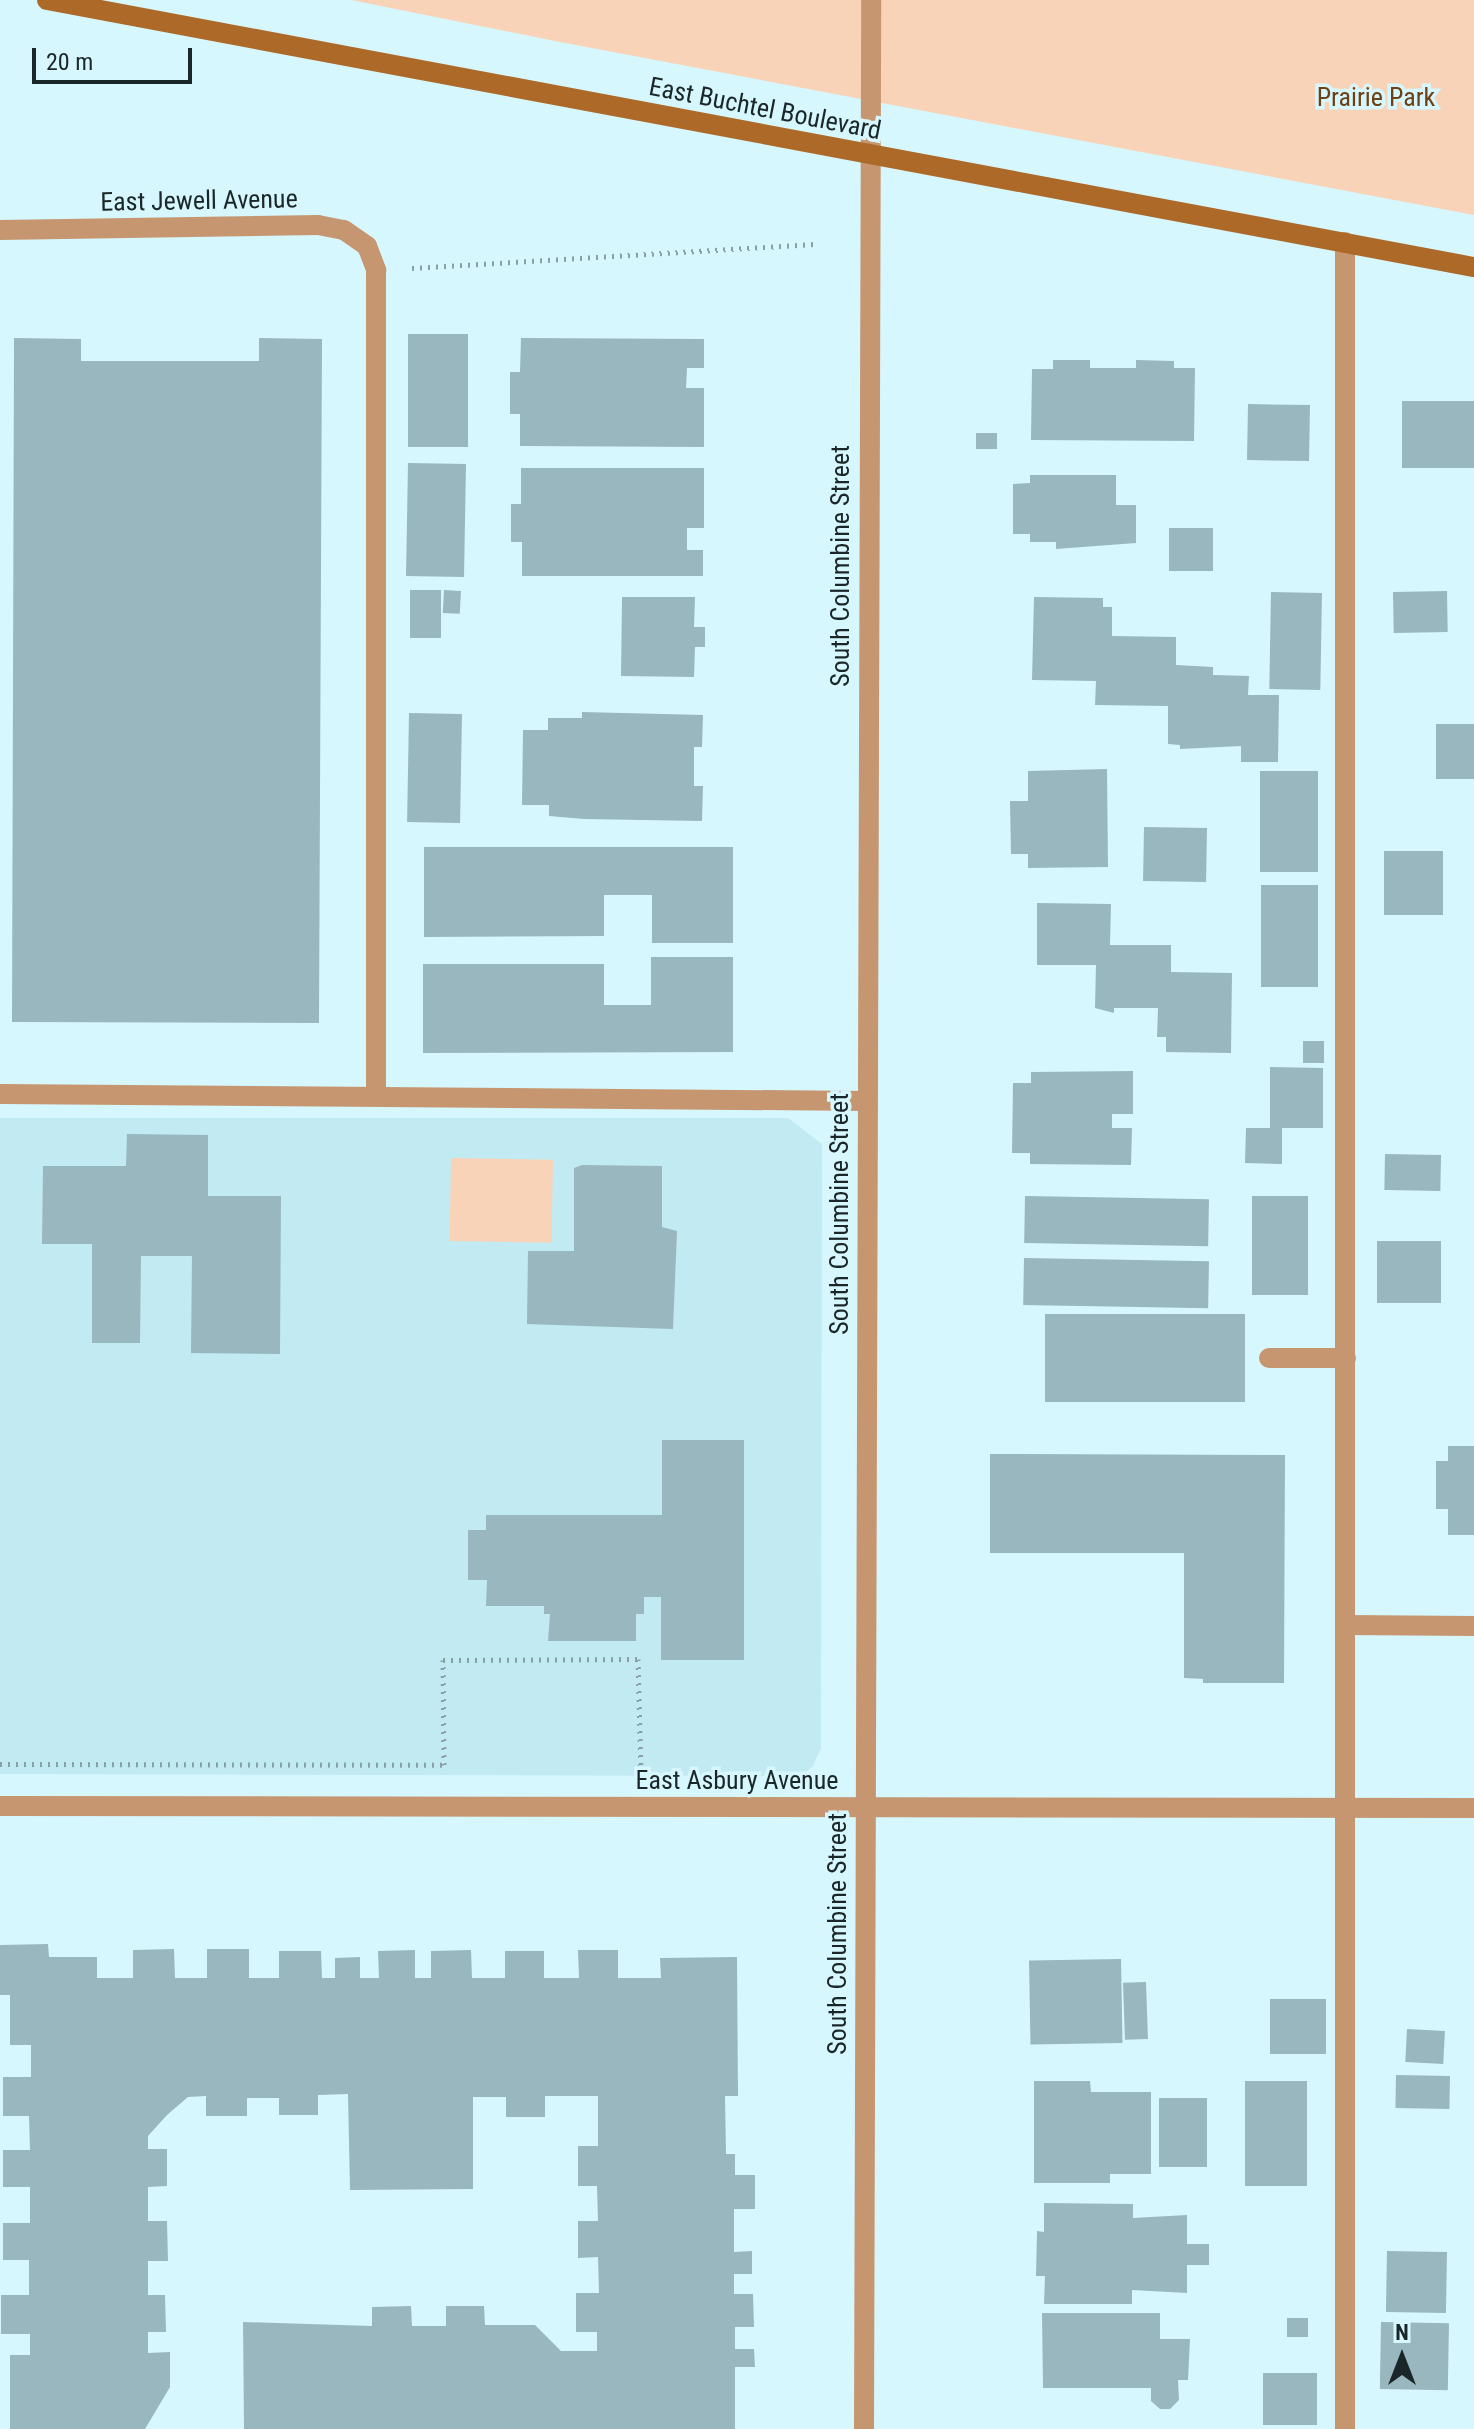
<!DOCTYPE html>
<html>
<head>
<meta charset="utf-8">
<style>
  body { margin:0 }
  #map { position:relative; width:1474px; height:2429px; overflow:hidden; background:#d7f7fe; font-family:"Roboto Condensed",sans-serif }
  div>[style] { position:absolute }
  .built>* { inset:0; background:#c2eaf3 }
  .green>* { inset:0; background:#f8d3b7; transform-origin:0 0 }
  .building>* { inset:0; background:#99b7be; transform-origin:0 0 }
  .path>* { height:5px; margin-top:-2.5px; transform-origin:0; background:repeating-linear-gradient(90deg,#89a0a5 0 2px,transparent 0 8px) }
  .service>* { height:20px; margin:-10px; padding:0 10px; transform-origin:10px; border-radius:10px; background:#c69670 }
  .minor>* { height:20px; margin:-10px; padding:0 10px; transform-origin:10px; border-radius:10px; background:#c69670 }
  .tertiary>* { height:20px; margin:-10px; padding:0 10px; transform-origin:10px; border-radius:10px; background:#c69670 }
  .secondary>* { height:20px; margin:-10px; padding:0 10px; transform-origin:10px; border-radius:10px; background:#ad6928 }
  span { translate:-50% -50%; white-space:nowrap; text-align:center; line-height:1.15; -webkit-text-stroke:7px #d7f7fe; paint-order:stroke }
  .park-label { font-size:26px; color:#6e4013 }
  .street-label { font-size:26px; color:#1a2628 }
  .north { position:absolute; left:1362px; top:2317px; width:80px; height:80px; -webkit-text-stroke:6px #d7f7fe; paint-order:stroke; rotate:0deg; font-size:22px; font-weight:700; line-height:32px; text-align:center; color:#1a2628 }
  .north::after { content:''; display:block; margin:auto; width:28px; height:36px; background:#1a2628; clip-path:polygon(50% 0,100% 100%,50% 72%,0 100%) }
  .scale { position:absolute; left:32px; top:48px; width:160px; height:36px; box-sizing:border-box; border:4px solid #1a2628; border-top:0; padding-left:10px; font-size:24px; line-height:28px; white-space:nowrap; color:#1a2628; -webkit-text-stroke:6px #d7f7fe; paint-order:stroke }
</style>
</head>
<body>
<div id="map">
  <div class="built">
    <div style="clip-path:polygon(0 1118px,788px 1118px,822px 1144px,821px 1748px,813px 1766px,804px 1774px,791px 1776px,0 1774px)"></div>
  </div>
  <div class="green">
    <div style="clip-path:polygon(351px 0,1474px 0,1474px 215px,560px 42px)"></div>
    <div style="left:451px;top:1158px;width:102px;height:83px;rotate:1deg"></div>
  </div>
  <div class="building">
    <div style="left:408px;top:334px;width:60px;height:113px"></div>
    <div style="clip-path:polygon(14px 338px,81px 339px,81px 361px,259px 361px,259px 338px,322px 339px,319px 1023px,12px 1022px)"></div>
    <div style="clip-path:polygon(521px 338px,704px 339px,704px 368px,687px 368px,686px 388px,704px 388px,704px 447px,520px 446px,520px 414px,510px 414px,510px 372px,520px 372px)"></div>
    <div style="clip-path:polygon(1053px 360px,1090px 360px,1090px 368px,1136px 368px,1136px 360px,1174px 361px,1174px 368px,1195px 368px,1194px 441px,1031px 440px,1032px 369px,1053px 369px)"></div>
    <div style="left:1402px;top:401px;width:72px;height:67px"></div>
    <div style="left:1248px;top:404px;width:62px;height:56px;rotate:1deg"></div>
    <div style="left:976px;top:433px;width:21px;height:16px"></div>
    <div style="left:408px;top:463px;width:58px;height:113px;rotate:1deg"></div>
    <div style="clip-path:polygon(521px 468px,704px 468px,704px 528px,687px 528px,687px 550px,703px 550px,703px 576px,522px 576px,522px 542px,511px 542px,511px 504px,521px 504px)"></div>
    <div style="clip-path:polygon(1030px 475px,1116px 475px,1116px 505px,1136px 505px,1136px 543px,1056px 549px,1056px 542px,1030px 542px,1030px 534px,1013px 534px,1013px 484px,1030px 483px)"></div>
    <div style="left:1169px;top:528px;width:44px;height:43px"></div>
    <div style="left:410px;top:590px;width:31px;height:48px"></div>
    <div style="left:444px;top:590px;width:17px;height:23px;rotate:3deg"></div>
    <div style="left:1447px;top:591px;width:41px;height:54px;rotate:89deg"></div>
    <div style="left:1271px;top:592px;width:51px;height:97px;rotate:1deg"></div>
    <div style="clip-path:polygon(622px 597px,695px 597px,694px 627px,705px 627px,705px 647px,695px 647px,694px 677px,621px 676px)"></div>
    <div style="clip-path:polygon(1034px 597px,1103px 598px,1103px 607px,1112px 607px,1112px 636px,1176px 637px,1176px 665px,1213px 667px,1213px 675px,1249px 676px,1248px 695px,1279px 695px,1278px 762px,1241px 762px,1241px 746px,1180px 749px,1180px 745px,1168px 744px,1168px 706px,1095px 705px,1096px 681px,1032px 680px)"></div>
    <div style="clip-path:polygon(582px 712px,703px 715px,702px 747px,694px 747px,694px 786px,703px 786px,702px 821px,584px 819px,549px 816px,549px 805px,522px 805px,523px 730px,548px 730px,548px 718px,582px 718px)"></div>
    <div style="left:409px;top:713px;width:53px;height:109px;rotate:1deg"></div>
    <div style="left:1474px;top:724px;width:55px;height:38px;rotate:90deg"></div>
    <div style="clip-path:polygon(1107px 769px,1108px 867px,1028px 868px,1028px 854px,1011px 854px,1010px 801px,1028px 801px,1028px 771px)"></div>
    <div style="left:1260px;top:771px;width:58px;height:101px"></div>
    <div style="left:1144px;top:827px;width:63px;height:54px;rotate:1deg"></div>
    <div style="clip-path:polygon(424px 847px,733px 847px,733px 943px,652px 943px,652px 895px,604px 895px,604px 936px,424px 937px)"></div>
    <div style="left:1384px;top:851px;width:59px;height:64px"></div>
    <div style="left:1261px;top:885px;width:57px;height:102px"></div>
    <div style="clip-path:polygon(1037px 903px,1111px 904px,1110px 945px,1171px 945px,1171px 972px,1232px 973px,1231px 1053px,1166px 1052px,1166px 1037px,1157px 1037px,1158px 1008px,1114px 1008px,1114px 1013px,1095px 1008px,1096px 965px,1037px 965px)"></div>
    <div style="clip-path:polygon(651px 957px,733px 957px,733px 1052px,423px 1053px,423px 964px,604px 964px,604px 1005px,651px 1005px)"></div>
    <div style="left:1303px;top:1041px;width:21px;height:22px"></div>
    <div style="clip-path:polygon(1270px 1067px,1323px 1068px,1323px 1128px,1282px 1128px,1282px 1164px,1245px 1163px,1246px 1128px,1270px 1128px)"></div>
    <div style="clip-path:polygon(1133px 1071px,1133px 1114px,1112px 1114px,1112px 1128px,1132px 1128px,1131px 1165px,1030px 1164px,1030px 1153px,1012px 1153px,1013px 1083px,1031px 1083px,1031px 1072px)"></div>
    <div style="clip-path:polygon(127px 1134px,208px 1135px,208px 1196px,281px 1196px,280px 1354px,191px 1353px,192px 1256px,141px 1256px,140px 1343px,92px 1343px,92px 1244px,42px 1244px,43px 1166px,126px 1166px)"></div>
    <div style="left:1385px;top:1154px;width:56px;height:36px;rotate:1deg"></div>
    <div style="clip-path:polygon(582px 1165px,662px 1166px,662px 1227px,677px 1231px,673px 1329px,527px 1324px,528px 1251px,574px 1251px,574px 1168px)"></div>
    <div style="left:1025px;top:1196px;width:184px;height:47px;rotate:1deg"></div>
    <div style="left:1252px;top:1196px;width:56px;height:99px"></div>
    <div style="left:1377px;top:1241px;width:64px;height:62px"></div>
    <div style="left:1024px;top:1258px;width:185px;height:47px;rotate:1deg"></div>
    <div style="left:1245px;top:1314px;width:88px;height:200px;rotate:90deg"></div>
    <div style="clip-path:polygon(662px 1440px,744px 1440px,744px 1660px,661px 1660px,661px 1597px,644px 1597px,644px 1614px,636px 1614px,636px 1641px,548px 1641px,550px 1614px,544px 1614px,544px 1606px,486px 1606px,487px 1580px,468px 1580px,468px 1530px,486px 1530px,486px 1515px,662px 1515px)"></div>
    <div style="clip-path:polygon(1448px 1446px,1474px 1446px,1474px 1535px,1448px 1535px,1448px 1509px,1436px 1509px,1436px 1461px,1448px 1461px)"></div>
    <div style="clip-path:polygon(990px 1454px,1285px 1455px,1284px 1683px,1203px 1683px,1203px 1679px,1184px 1678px,1184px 1553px,990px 1553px)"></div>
    <div style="clip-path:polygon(48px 1944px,49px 1957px,97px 1957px,97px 1978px,133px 1978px,133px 1950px,174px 1949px,175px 1978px,207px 1978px,207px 1949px,249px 1949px,249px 1978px,279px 1978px,279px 1951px,321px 1951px,322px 1978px,335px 1978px,335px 1958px,360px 1957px,360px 1978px,379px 1978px,378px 1951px,415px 1950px,415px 1978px,431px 1978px,431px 1951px,471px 1950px,472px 1978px,505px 1978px,505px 1951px,544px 1951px,544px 1978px,579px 1978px,578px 1950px,618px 1950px,618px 1978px,661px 1978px,660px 1958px,737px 1957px,738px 2096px,725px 2096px,726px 2154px,735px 2154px,735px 2175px,755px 2175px,755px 2209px,734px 2209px,734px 2252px,752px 2251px,752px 2274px,734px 2274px,734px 2294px,753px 2294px,754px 2327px,735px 2327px,735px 2349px,754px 2349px,755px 2367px,735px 2367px,735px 2429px,244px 2429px,243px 2322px,372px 2326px,372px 2307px,411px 2306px,412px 2326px,446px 2326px,446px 2306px,484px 2306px,485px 2325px,535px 2325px,561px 2351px,597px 2351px,597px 2332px,576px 2332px,576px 2293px,599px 2293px,598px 2257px,578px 2258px,578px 2221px,598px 2221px,597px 2186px,578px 2186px,578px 2146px,598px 2146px,598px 2096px,545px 2096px,545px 2117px,506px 2117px,506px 2097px,473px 2097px,473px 2189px,350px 2190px,348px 2094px,318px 2095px,318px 2115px,279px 2115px,279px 2098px,247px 2098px,247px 2116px,206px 2116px,206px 2096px,188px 2097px,167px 2115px,148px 2136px,148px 2149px,167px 2149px,167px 2186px,148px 2187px,148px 2221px,167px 2221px,168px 2261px,148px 2261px,148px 2295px,165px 2295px,166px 2332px,148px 2332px,148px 2353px,170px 2352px,170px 2387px,145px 2429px,10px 2429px,10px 2355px,30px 2355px,30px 2334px,1px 2334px,1px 2295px,29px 2295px,29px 2260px,3px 2260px,3px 2223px,30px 2223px,30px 2187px,3px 2187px,3px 2150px,30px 2150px,29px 2116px,3px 2116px,3px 2077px,31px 2077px,31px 2045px,10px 2045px,10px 1995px,0 1995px,0 1945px)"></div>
    <div style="left:1121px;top:1959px;width:84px;height:92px;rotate:89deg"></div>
    <div style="left:1146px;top:1982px;width:57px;height:23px;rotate:88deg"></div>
    <div style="left:1270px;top:1999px;width:56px;height:55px"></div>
    <div style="left:1407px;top:2029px;width:38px;height:33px;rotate:3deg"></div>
    <div style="left:1396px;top:2075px;width:54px;height:33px;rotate:1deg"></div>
    <div style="clip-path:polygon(1034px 2081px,1090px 2081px,1091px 2092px,1151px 2092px,1151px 2174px,1110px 2174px,1110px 2183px,1034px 2183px)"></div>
    <div style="left:1245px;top:2081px;width:62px;height:105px"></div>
    <div style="left:1159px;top:2098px;width:48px;height:69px"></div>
    <div style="clip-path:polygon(1044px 2203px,1133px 2204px,1133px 2218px,1187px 2215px,1187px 2244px,1209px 2244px,1209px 2265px,1187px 2265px,1187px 2293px,1132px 2290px,1132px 2304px,1044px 2304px,1045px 2276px,1036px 2276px,1037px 2231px,1044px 2232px)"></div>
    <div style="left:1387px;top:2251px;width:60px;height:61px;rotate:1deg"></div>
    <div style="clip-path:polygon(1042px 2313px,1160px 2313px,1160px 2339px,1190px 2339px,1188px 2380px,1178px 2380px,1179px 2400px,1170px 2409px,1160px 2409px,1151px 2401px,1151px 2388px,1043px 2388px)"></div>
    <div style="left:1287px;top:2318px;width:21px;height:19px"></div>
    <div style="left:1381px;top:2322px;width:68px;height:67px;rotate:1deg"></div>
    <div style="left:1263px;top:2373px;width:54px;height:52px"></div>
  </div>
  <div class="path">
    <div style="left:412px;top:268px;width:407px;rotate:-3.4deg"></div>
    <div style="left:0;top:1764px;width:444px;rotate:0.1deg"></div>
    <div style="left:444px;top:1765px;width:105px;rotate:-90.5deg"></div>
    <div style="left:443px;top:1660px;width:195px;rotate:-0.3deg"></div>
    <div style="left:638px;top:1659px;width:112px;rotate:88.5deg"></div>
  </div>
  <div class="service">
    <div style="left:1345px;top:242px;width:2187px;rotate:90deg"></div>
    <div style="left:0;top:1094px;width:866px;rotate:0.46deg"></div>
    <div style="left:376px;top:1096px;width:826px;rotate:-90deg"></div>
    <div style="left:1269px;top:1358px;width:77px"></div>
    <div style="left:1346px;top:1625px;width:128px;rotate:0.4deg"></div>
  </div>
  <div class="minor">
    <div style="left:0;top:230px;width:318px;rotate:-0.9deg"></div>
    <div style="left:318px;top:225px;width:26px;rotate:11deg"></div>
    <div style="left:344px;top:230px;width:28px;rotate:35deg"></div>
    <div style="left:367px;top:246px;width:26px;rotate:69deg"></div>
    <div style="left:864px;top:2429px;width:2429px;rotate:-89.83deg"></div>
  </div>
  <div class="tertiary">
    <div style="left:0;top:1806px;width:1474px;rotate:0.08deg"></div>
  </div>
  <div class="secondary">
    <div style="left:47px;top:0;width:1452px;rotate:10.6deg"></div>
  </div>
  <div class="park-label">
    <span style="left:1376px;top:98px">Prairie Park</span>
  </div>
  <div class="street-label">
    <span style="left:765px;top:109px;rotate:11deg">East Buchtel Boulevard</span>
    <span style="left:199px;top:201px;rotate:-1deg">East Jewell Avenue</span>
    <span style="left:841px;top:566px;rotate:-90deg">South Columbine Street</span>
    <span style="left:840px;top:1214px;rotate:-90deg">South Columbine Street</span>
    <span style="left:737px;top:1781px">East Asbury Avenue</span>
    <span style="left:838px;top:1934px;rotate:-90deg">South Columbine Street</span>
  </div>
  <div class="north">N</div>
  <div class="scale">20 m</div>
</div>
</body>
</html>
